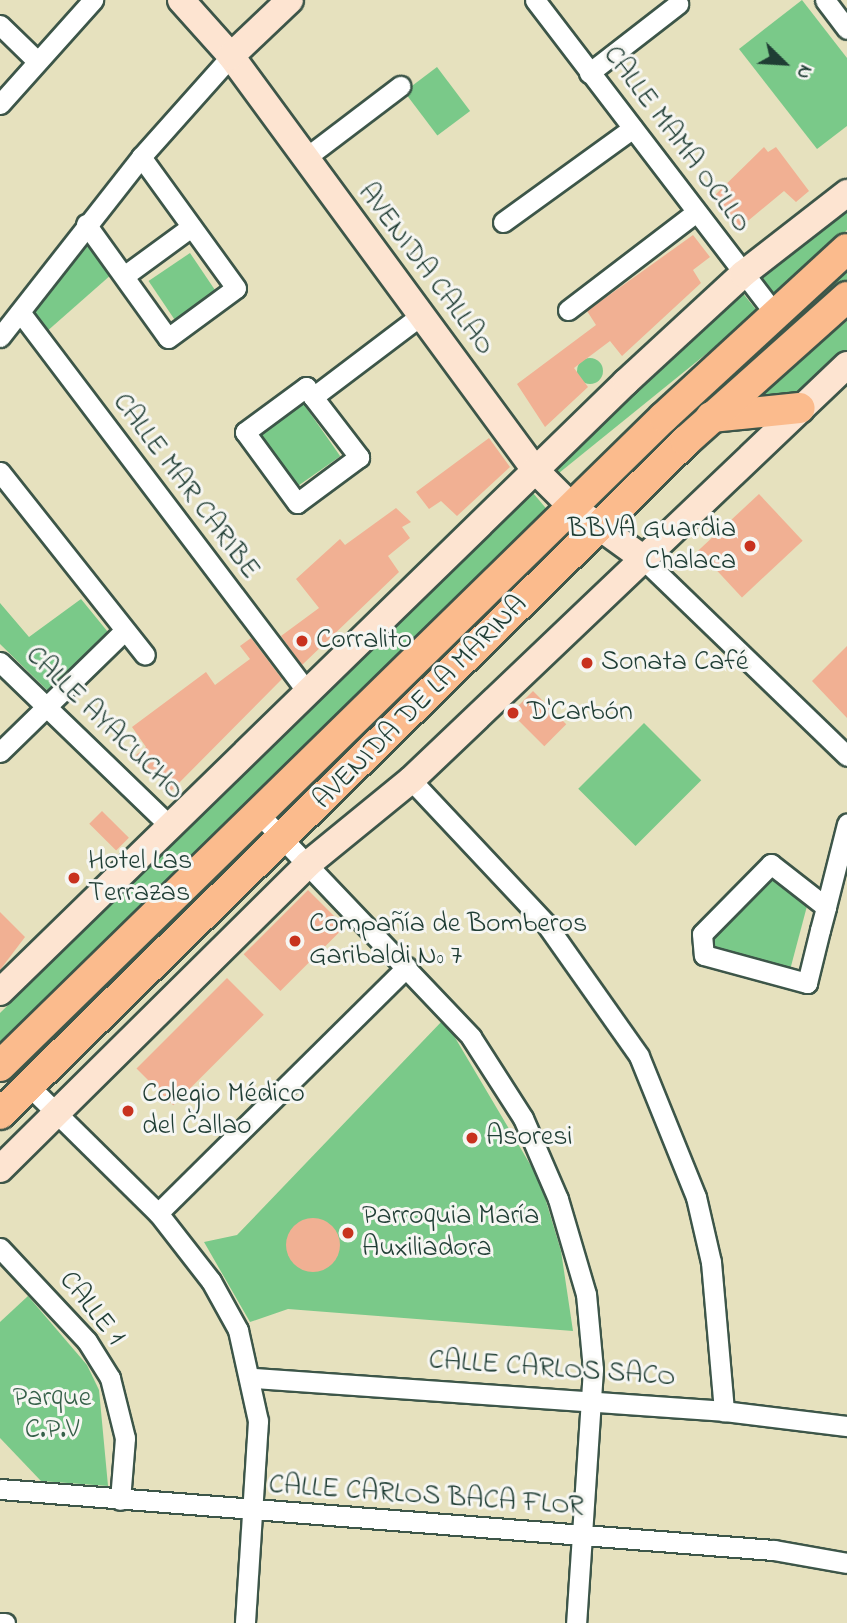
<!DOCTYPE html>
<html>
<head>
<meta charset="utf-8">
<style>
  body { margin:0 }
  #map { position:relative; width:847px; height:1623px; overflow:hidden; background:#e6e1be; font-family:"Indie Flower",sans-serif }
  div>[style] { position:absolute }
  .green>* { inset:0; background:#7ac989; transform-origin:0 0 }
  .round { border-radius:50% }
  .building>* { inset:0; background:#f1b093; transform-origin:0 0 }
  .roads { filter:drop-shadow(2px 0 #3d5649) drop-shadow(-2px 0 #3d5649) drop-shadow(0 2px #3d5649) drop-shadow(0 -2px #3d5649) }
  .street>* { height:19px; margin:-9.5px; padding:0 9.5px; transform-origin:9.5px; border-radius:9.5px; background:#fff }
  .secondary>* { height:26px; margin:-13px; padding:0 13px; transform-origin:13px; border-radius:13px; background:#fde4d1 }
  .primary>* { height:30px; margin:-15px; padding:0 15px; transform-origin:15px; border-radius:15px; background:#fbbb8d }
  .dots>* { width:19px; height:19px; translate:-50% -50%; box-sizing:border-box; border:4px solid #f6f6f2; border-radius:50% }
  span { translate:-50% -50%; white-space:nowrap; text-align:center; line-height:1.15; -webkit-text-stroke:6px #f6f6f2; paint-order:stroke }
  .street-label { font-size:28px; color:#1f3d34 }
  .poi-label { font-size:28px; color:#1f3d34 }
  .right { translate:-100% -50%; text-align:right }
  .left { translate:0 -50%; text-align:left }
  .park-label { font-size:28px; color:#366049 }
  .north { position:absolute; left:749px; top:28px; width:70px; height:70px; -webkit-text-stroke:5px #f6f6f2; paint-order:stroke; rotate:114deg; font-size:19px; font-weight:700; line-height:28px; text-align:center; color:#1f3d34 }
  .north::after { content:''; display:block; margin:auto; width:24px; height:32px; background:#1f3d34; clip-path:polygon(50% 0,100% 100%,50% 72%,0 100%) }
</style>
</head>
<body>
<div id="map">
  <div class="green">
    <div style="clip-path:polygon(802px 0,847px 58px,847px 126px,817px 149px,739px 49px)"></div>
    <div style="left:437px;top:67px;width:55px;height:41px;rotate:53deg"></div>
    <div style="clip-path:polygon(847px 201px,847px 230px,774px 303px,754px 277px)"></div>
    <div style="clip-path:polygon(86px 242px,112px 274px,45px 333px,35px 312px)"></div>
    <div style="left:190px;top:253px;width:48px;height:50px;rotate:56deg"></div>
    <div style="clip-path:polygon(847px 269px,847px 284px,607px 507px,593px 496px)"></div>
    <div style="left:741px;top:291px;width:27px;height:260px;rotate:51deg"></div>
    <div style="clip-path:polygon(847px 321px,847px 359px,799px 401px,753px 401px)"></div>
    <div class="round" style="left:577px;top:358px;width:26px;height:26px"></div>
    <div style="left:303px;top:403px;width:65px;height:54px;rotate:55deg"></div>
    <div style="clip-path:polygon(533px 493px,550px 513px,0 1044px,0 1013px)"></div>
    <div style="clip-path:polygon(559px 530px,575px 540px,289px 821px,281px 813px)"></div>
    <div style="clip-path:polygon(81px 599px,112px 637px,48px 691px,0 644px,0 603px,29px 637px)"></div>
    <div style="left:644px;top:723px;width:81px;height:93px;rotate:45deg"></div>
    <div style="clip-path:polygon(774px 875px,807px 906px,790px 970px,712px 953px,707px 939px)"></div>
    <div style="clip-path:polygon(444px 1019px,540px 1181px,561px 1251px,573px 1331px,288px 1309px,250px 1322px,204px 1242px,237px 1235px)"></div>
    <div style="clip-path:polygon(28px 1296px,87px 1365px,99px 1390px,108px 1486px,41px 1481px,0 1438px,0 1322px)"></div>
  </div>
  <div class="building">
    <div style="clip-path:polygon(764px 147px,768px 152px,776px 147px,809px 191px,796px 202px,784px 191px,737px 230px,712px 198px)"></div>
    <div style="clip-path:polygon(693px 235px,710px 257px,693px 270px,701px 283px,622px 356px,610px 341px,574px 368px,588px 387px,545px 427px,517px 384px,596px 325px,587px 311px)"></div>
    <div style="clip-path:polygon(489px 438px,510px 467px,457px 516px,441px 501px,429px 509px,416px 492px)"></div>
    <div style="left:759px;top:494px;width:64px;height:83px;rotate:47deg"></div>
    <div style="clip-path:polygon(396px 508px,411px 522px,402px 527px,410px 538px,388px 556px,399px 572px,302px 665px,281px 636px,319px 608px,296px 579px,340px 539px,345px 545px)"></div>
    <div style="clip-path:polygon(251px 638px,282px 679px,171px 791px,136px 755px,146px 747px,132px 727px,206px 672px,215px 685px,227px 676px,250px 659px,240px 646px)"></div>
    <div style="clip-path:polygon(847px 646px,847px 718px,812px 681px)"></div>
    <div style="left:533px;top:691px;width:47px;height:31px;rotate:45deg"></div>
    <div style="left:102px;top:811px;width:38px;height:18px;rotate:45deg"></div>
    <div style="left:308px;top:890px;width:52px;height:91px;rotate:45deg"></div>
    <div style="clip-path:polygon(0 912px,25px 937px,0 970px)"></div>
    <div style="left:227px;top:978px;width:52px;height:128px;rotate:45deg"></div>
    <div class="round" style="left:286px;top:1218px;width:54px;height:54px"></div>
  </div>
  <div class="roads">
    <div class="street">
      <div style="left:535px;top:0;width:394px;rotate:52.6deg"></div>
      <div style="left:825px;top:0;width:36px;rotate:53deg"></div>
      <div style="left:0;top:25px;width:50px;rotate:44.2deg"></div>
      <div style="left:589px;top:73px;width:113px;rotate:-37.8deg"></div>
      <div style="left:0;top:104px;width:140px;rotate:-48.2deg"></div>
      <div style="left:304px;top:159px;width:121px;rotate:-37.2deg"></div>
      <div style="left:503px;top:222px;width:160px;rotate:-35.9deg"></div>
      <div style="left:86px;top:224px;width:140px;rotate:54.3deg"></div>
      <div style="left:168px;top:338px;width:84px;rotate:-36.3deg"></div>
      <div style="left:236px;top:288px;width:162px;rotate:-125.9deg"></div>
      <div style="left:124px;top:276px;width:83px;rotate:-36.2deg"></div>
      <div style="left:568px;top:310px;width:161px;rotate:-37.4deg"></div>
      <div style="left:20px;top:312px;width:478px;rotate:52.9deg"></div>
      <div style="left:0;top:337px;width:229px;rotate:-51.9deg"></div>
      <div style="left:141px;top:157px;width:135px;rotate:-48.3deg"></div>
      <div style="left:313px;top:397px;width:76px;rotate:52.5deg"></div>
      <div style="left:359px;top:457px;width:77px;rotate:143.4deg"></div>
      <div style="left:297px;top:503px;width:88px;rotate:-126.2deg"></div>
      <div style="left:245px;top:432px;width:76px;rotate:-36.4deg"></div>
      <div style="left:306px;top:387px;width:12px;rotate:55deg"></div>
      <div style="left:313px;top:397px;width:134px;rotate:-37.1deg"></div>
      <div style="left:0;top:472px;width:233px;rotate:51.6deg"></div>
      <div style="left:641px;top:557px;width:286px;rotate:44deg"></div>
      <div style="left:0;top:662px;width:236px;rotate:44deg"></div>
      <div style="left:0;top:752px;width:172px;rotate:-44.3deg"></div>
      <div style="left:411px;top:780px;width:197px;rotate:46.8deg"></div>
      <div style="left:546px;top:924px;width:161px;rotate:54.8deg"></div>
      <div style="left:639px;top:1056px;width:152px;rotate:68deg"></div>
      <div style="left:696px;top:1197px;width:67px;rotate:77deg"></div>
      <div style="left:711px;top:1262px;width:150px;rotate:85deg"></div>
      <div style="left:259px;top:814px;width:308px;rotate:46.4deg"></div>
      <div style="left:471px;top:1037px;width:96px;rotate:57.3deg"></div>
      <div style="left:523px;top:1118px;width:88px;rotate:66.6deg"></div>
      <div style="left:558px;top:1199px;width:99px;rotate:73.6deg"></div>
      <div style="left:586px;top:1294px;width:75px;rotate:84.7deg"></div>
      <div style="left:593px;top:1369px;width:255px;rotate:93.8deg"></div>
      <div style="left:826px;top:907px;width:70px;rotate:-142deg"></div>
      <div style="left:771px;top:864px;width:98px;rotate:134.6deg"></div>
      <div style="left:702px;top:934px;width:21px;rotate:85deg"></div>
      <div style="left:704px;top:955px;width:107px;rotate:15.2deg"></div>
      <div style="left:807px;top:983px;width:55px;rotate:-76.2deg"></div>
      <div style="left:820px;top:930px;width:24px;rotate:-75deg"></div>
      <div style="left:826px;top:907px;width:86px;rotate:-75.8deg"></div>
      <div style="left:29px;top:1086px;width:181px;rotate:44.6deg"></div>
      <div style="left:158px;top:1213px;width:86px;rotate:52.1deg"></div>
      <div style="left:211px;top:1281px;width:56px;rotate:61.1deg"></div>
      <div style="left:238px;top:1330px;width:93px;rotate:77.6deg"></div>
      <div style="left:258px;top:1421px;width:202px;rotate:93.7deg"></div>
      <div style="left:158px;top:1213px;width:350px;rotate:-44.7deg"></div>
      <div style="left:0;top:1248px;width:127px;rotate:46.9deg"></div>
      <div style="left:87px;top:1341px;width:44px;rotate:58.1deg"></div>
      <div style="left:110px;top:1378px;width:62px;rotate:76deg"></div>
      <div style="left:125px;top:1438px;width:62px;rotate:94.6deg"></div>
      <div style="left:253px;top:1378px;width:472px;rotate:4deg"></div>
      <div style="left:724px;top:1411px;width:124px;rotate:7deg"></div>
      <div style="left:0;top:1489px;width:776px;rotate:4.51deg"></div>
      <div style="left:774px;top:1550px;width:74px;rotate:10.1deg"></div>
      <div style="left:0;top:1623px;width:5px"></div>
    </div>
    <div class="secondary">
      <div style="left:181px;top:0;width:75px;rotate:48.2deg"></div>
      <div style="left:231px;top:56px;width:514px;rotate:53.71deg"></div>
      <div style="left:535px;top:470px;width:52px;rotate:45deg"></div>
      <div style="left:572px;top:507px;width:85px;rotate:35.9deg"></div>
      <div style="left:231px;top:56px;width:81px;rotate:-43.5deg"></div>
      <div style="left:0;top:992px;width:874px;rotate:-44.26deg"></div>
      <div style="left:626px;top:382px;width:159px;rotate:-42.7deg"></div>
      <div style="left:743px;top:274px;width:132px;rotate:-37.9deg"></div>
      <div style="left:0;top:1169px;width:433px;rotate:-44.7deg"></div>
      <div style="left:308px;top:864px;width:133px;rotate:-39.2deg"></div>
      <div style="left:411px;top:780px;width:602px;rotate:-43.59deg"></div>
    </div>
    <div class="primary">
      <div style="left:711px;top:417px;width:89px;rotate:-5.8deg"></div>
      <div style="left:0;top:1066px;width:928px;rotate:-44.35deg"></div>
      <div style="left:664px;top:417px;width:248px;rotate:-42.6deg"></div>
      <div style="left:0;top:1114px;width:961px;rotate:-44.45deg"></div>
      <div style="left:686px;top:441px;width:216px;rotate:-41.8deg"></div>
    </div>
  </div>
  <div class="dots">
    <div style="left:750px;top:546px;background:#c8321e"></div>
    <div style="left:302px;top:641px;background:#c8321e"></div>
    <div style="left:587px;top:663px;background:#c8321e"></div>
    <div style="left:513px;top:713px;background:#c8321e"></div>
    <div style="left:74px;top:878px;background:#c8321e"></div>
    <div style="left:295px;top:941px;background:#c8321e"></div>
    <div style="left:128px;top:1111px;background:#c8321e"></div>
    <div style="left:472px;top:1138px;background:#c8321e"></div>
    <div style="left:348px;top:1233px;background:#c8321e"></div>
  </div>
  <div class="street-label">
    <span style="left:676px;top:140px;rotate:53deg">CALLE MAMA OCLLO</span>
    <span style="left:425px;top:270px;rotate:53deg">AVENIDA CALLAO</span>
    <span style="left:185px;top:487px;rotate:53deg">CALLE MAR CARIBE</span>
    <span style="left:421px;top:703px;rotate:-45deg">AVENIDA DE LA MARINA</span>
    <span style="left:104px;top:724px;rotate:44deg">CALLE AYACUCHO</span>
    <span style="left:91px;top:1309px;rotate:51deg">CALLE 1</span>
    <span style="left:552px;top:1370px;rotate:4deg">CALLE CARLOS SACO</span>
    <span style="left:426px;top:1497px;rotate:4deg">CALLE CARLOS BACA FLOR</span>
  </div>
  <div class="poi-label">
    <span class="right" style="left:736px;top:546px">BBVA Guardia<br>Chalaca</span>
    <span class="left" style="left:316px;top:641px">Corralito</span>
    <span class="left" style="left:601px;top:663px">Sonata Café</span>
    <span class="left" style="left:527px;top:713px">D'Carbón</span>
    <span class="left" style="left:88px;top:878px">Hotel Las<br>Terrazas</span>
    <span class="left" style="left:309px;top:941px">Compañía de Bomberos<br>Garibaldi Nº 7</span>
    <span class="left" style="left:142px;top:1111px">Colegio Médico<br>del Callao</span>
    <span class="left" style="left:486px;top:1138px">Asoresi</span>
    <span class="left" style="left:362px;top:1233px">Parroquia María<br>Auxiliadora</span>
  </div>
  <div class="park-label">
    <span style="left:52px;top:1415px">Parque<br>C.P.V</span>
  </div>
  <div class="north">N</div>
</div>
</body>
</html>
